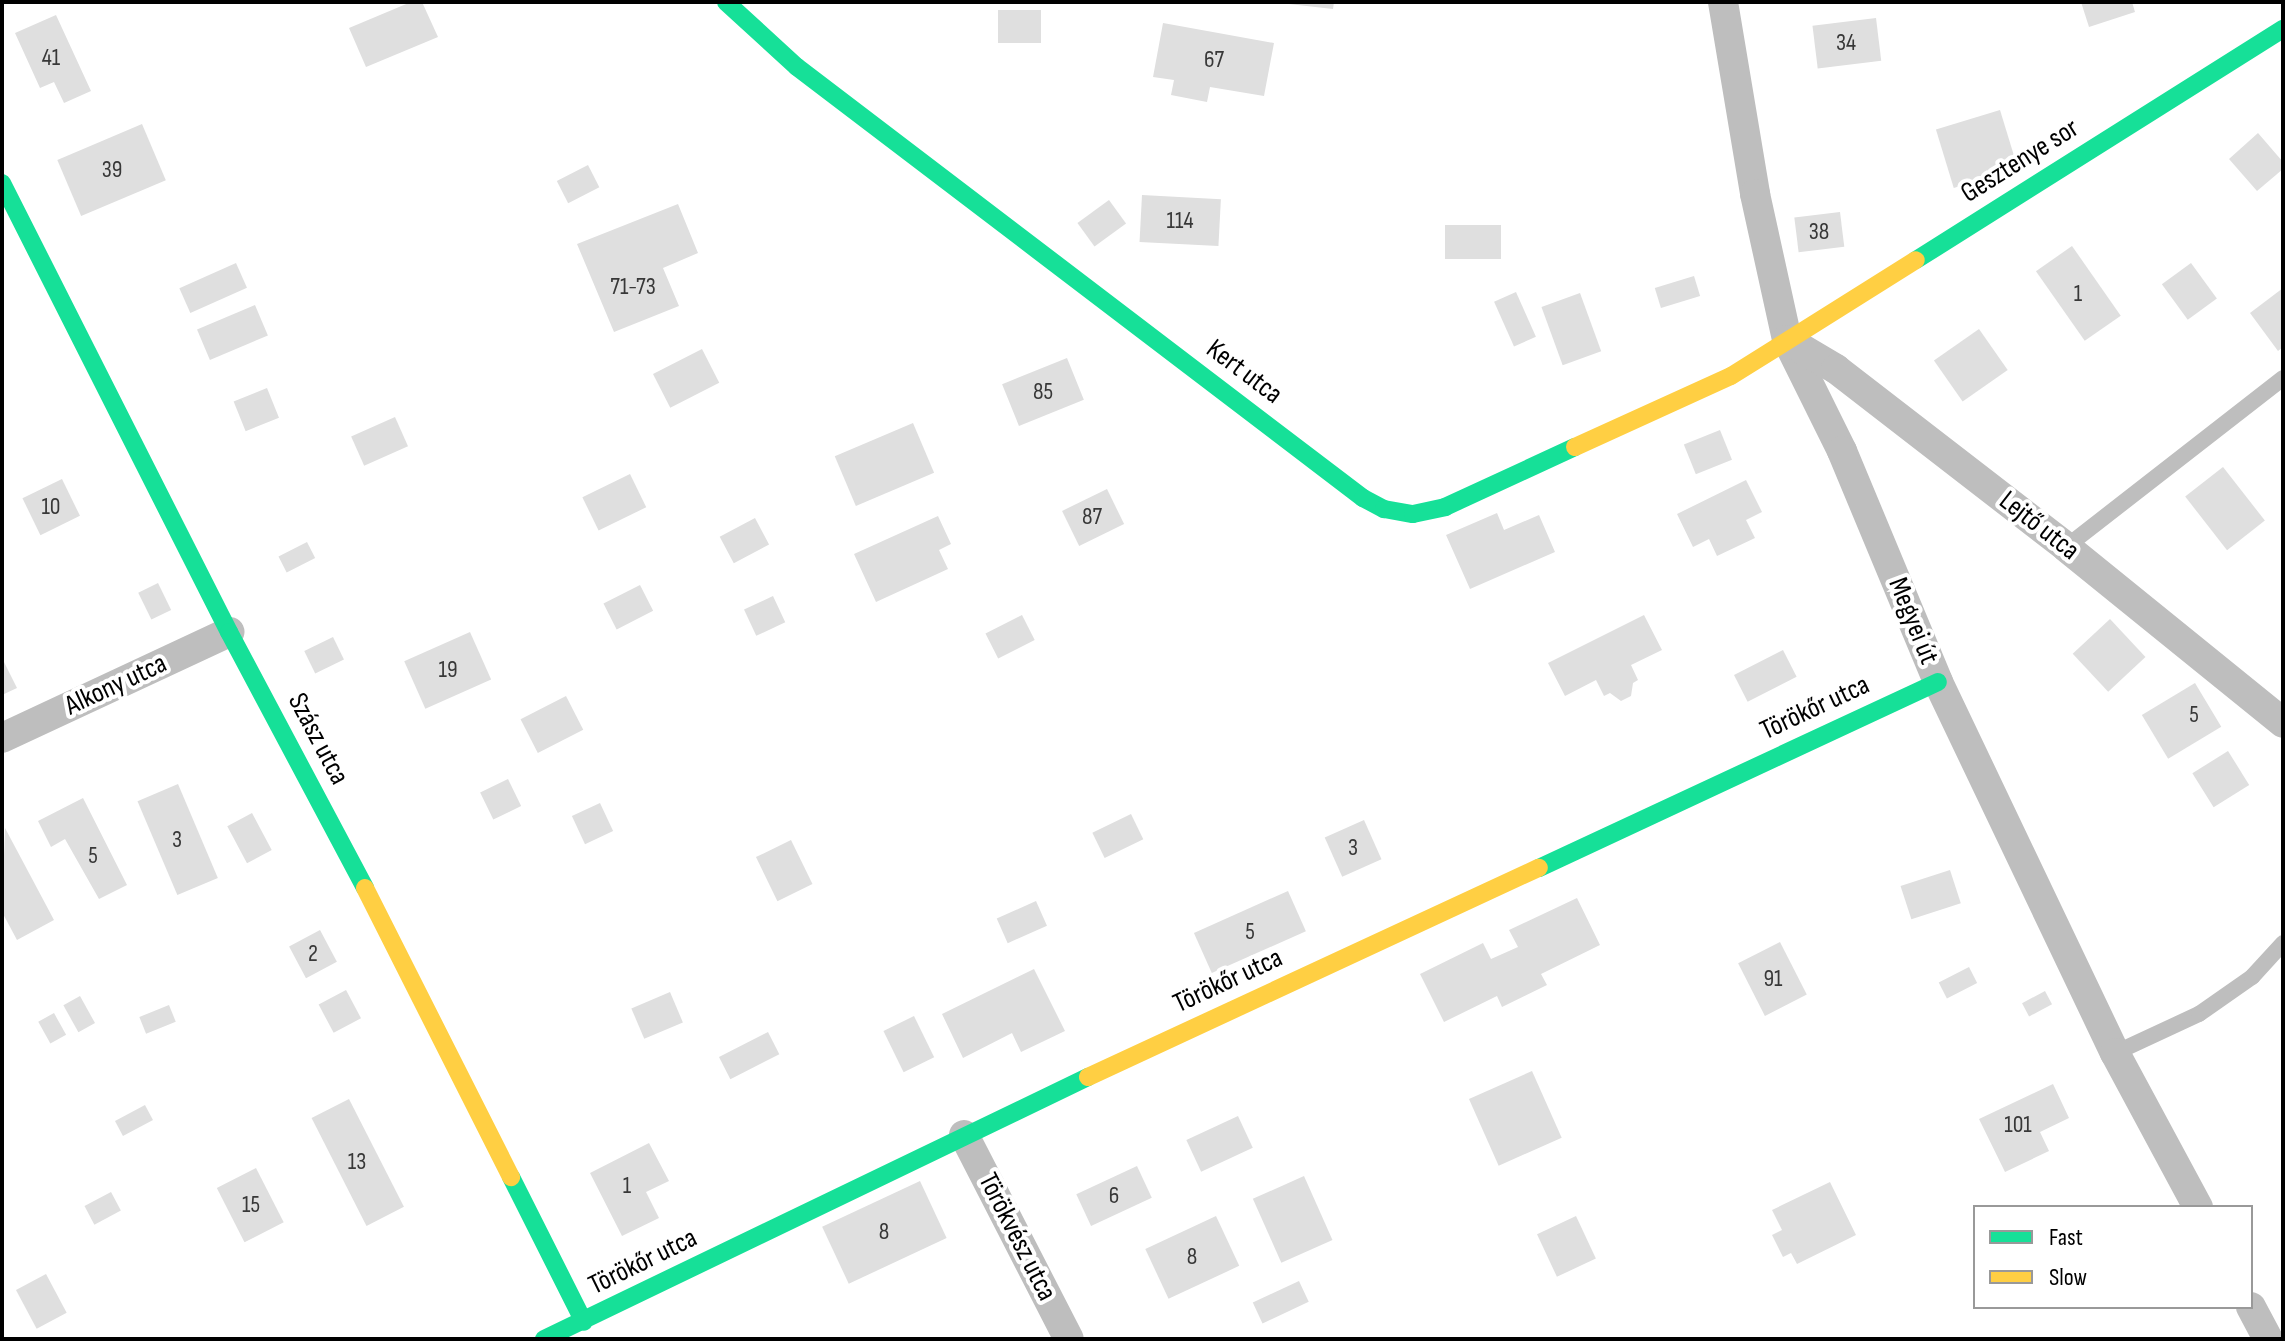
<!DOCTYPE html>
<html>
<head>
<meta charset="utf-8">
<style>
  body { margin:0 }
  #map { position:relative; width:2285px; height:1341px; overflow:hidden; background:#fff; font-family:"Sofia Sans Condensed",sans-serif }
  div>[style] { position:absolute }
  .building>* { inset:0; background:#dfdfdf; transform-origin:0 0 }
  .lane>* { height:16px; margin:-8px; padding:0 8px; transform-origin:8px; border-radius:8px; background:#bebebe }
  .street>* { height:30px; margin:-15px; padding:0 15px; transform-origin:15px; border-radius:15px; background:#bebebe }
  .fast>* { height:18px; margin:-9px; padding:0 9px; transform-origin:9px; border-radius:9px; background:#16e098 }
  .slow>* { height:18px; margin:-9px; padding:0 9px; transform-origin:9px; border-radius:9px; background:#ffcf43 }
  span { translate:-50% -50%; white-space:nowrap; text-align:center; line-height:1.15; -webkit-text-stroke:8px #fff; paint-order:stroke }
  .number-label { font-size:24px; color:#383838 }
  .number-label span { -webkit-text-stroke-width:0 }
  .street-label { font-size:28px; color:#000 }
  .frame { position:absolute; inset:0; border:4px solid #000; pointer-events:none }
  .legend { position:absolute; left:1973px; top:1205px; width:280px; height:104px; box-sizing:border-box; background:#fff; border:2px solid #999; margin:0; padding:10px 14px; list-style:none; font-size:24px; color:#000 }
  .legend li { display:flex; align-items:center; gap:16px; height:40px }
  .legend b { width:40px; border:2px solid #999 }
</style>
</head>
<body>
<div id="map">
  <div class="building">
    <div style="clip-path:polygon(411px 2px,422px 2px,438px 37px,366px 67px,349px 28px)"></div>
    <div style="clip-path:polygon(1271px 2px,1334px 2px,1333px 9px)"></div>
    <div style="clip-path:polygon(2081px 2px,2132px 2px,2135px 12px,2089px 27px)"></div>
    <div style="left:998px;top:10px;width:43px;height:33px"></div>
    <div style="clip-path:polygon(56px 15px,91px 91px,64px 103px,54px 82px,40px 88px,15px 33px)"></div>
    <div style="left:1876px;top:18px;width:43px;height:64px;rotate:83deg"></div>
    <div style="clip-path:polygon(1163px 23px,1274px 43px,1264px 96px,1210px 87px,1207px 102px,1171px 95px,1174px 80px,1153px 77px)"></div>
    <div style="left:2000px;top:110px;width:61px;height:67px;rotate:73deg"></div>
    <div style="left:142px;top:124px;width:61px;height:92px;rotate:67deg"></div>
    <div style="clip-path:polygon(2258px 133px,2283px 162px,2283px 169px,2257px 191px,2229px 159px)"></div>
    <div style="left:588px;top:165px;width:25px;height:35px;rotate:63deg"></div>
    <div style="left:1142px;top:195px;width:79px;height:47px;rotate:3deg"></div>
    <div style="left:1109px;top:200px;width:29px;height:39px;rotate:54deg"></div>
    <div style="clip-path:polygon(678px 204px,698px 253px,663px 268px,679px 306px,614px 332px,577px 244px)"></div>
    <div style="left:1840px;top:212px;width:35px;height:46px;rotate:83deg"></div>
    <div style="left:1445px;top:225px;width:56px;height:34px"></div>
    <div style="left:2072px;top:246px;width:85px;height:44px;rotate:55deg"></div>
    <div style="left:236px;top:263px;width:27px;height:62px;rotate:66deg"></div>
    <div style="left:2191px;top:263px;width:44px;height:36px;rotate:54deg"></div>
    <div style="left:1694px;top:276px;width:21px;height:41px;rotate:73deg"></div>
    <div style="clip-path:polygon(2283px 288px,2283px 347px,2278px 351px,2250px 313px)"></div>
    <div style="left:1516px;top:292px;width:49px;height:24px;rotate:66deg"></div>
    <div style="left:1580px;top:293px;width:62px;height:41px;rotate:70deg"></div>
    <div style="left:255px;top:305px;width:33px;height:63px;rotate:67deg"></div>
    <div style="left:1979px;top:329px;width:50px;height:55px;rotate:55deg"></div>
    <div style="left:702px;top:349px;width:38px;height:55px;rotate:63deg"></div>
    <div style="left:1067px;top:358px;width:45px;height:70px;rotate:68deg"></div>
    <div style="left:267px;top:388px;width:32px;height:36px;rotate:68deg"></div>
    <div style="left:395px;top:417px;width:32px;height:48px;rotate:66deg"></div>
    <div style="left:913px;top:423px;width:54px;height:85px;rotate:67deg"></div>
    <div style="left:1720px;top:430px;width:32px;height:39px;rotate:68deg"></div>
    <div style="left:2223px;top:467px;width:68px;height:48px;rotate:52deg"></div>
    <div style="left:630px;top:474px;width:37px;height:53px;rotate:64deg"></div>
    <div style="left:62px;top:479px;width:41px;height:44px;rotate:64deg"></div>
    <div style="clip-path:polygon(1746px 480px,1762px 512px,1746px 520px,1755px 538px,1717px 556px,1709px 539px,1693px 547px,1677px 514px)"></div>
    <div style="left:1107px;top:489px;width:39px;height:50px;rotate:64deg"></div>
    <div style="clip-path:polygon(1497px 513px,1504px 530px,1539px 515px,1555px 552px,1470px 589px,1446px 535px)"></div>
    <div style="clip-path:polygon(938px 516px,951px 544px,939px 550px,948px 569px,876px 602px,854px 554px)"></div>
    <div style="left:755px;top:518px;width:30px;height:40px;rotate:62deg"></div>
    <div style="left:307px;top:542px;width:18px;height:32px;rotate:63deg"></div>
    <div style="left:158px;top:583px;width:30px;height:22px;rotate:64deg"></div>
    <div style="left:640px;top:585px;width:29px;height:41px;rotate:63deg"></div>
    <div style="left:773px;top:596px;width:29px;height:32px;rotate:65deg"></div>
    <div style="left:1022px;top:615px;width:28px;height:41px;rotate:63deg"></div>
    <div style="clip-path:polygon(1644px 615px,1662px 650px,1631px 665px,1638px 680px,1633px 683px,1631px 696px,1621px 701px,1610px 693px,1604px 696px,1596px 680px,1565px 696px,1548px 663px)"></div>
    <div style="left:2110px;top:619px;width:52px;height:51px;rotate:47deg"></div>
    <div style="left:470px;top:632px;width:52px;height:72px;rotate:66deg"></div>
    <div style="left:333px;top:637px;width:25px;height:32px;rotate:64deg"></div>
    <div style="left:1783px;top:650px;width:30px;height:55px;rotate:63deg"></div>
    <div style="clip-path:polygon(2px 658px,17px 688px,2px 695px)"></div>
    <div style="left:2195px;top:683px;width:51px;height:62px;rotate:59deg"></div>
    <div style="left:566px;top:696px;width:38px;height:51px;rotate:63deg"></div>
    <div style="left:2228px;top:751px;width:40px;height:42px;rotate:58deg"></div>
    <div style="left:508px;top:779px;width:30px;height:31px;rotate:64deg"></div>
    <div style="left:178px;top:784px;width:102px;height:44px;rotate:67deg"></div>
    <div style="clip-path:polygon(83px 798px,127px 885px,99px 899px,65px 839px,51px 847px,38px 821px)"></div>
    <div style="left:600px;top:803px;width:31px;height:31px;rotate:65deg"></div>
    <div style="left:252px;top:813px;width:42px;height:28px;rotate:62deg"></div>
    <div style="left:1131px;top:814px;width:28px;height:43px;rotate:64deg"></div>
    <div style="left:1364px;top:820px;width:43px;height:43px;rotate:66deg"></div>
    <div style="clip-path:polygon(5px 828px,54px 920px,17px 940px,2px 912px)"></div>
    <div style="left:791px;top:840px;width:49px;height:39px;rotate:64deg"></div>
    <div style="left:1950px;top:870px;width:35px;height:52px;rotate:72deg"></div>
    <div style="left:1288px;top:891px;width:44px;height:103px;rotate:66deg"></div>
    <div style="clip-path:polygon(1577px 898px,1600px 945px,1541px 974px,1547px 985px,1502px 1007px,1497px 996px,1444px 1022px,1420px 974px,1483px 943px,1491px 959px,1518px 947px,1509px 930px)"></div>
    <div style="left:1036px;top:901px;width:27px;height:43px;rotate:66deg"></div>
    <div style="left:320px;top:930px;width:36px;height:35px;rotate:62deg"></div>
    <div style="left:1780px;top:942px;width:59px;height:47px;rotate:63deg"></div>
    <div style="left:1969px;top:967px;width:18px;height:34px;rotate:63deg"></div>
    <div style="clip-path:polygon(1034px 969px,1065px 1031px,1021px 1052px,1012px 1033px,963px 1058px,942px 1014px)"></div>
    <div style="left:346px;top:990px;width:32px;height:31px;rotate:62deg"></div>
    <div style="left:2045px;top:991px;width:15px;height:26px;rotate:62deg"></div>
    <div style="left:670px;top:992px;width:33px;height:42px;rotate:67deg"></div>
    <div style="left:80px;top:996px;width:31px;height:19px;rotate:61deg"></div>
    <div style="left:169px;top:1005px;width:18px;height:32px;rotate:68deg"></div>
    <div style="left:54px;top:1013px;width:25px;height:18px;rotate:61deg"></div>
    <div style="left:914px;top:1016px;width:46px;height:34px;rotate:64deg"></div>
    <div style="left:768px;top:1032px;width:25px;height:55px;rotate:63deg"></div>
    <div style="left:1532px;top:1071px;width:73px;height:69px;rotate:66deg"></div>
    <div style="clip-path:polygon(2053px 1084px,2069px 1118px,2040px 1132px,2049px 1151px,2005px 1172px,1979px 1119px)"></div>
    <div style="left:349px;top:1099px;width:121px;height:42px;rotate:63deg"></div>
    <div style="left:145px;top:1105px;width:17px;height:34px;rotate:62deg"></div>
    <div style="left:1238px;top:1116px;width:35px;height:57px;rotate:65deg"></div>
    <div style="clip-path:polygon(649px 1143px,669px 1181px,646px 1192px,659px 1218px,622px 1236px,590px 1173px)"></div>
    <div style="left:1137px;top:1166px;width:35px;height:67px;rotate:65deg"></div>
    <div style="left:256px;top:1168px;width:61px;height:44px;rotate:63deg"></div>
    <div style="left:1304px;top:1176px;width:70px;height:56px;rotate:66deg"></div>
    <div style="left:920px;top:1181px;width:63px;height:108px;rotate:65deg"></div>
    <div style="clip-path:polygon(1830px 1182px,1856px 1235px,1797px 1264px,1791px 1253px,1783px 1257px,1772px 1235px,1782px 1230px,1772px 1210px)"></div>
    <div style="left:111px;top:1192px;width:21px;height:30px;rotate:62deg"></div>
    <div style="left:1216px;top:1216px;width:55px;height:78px;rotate:65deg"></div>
    <div style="left:1576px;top:1216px;width:47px;height:43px;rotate:65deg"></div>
    <div style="left:46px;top:1274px;width:44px;height:34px;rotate:62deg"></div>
    <div style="left:1299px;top:1281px;width:23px;height:51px;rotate:65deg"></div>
  </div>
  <div class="lane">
    <div style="left:2066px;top:547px;width:275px;rotate:-37.9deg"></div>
    <div style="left:2115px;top:1053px;width:93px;rotate:-24.9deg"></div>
    <div style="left:2199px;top:1014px;width:65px;rotate:-34.9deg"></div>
    <div style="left:2252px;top:977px;width:46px;rotate:-47.6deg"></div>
  </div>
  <div class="street">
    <div style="left:1723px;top:2px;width:195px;rotate:80.5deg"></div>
    <div style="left:1755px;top:194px;width:149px;rotate:77.6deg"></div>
    <div style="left:1787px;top:340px;width:124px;rotate:63.6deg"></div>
    <div style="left:1842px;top:451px;width:250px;rotate:67.4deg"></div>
    <div style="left:1938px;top:682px;width:411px;rotate:64.5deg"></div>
    <div style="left:2115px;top:1053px;width:175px;rotate:61.7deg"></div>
    <div style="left:1787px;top:340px;width:57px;rotate:30.6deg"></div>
    <div style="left:1836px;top:369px;width:291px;rotate:37.7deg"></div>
    <div style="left:2066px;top:547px;width:279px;rotate:39deg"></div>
    <div style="left:2px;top:738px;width:251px;rotate:-25deg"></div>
    <div style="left:964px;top:1135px;width:229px;rotate:62.8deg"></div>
    <div style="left:2251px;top:1307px;width:36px;rotate:62deg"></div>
  </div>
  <div class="fast">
    <div style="left:726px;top:2px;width:96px;rotate:42.5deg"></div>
    <div style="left:797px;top:67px;width:711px;rotate:37.29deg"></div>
    <div style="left:1363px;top:498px;width:24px;rotate:28deg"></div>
    <div style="left:1384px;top:509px;width:29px;rotate:10deg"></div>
    <div style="left:1413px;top:514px;width:33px;rotate:-12deg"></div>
    <div style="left:1445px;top:507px;width:143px;rotate:-24.8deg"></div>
    <div style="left:2px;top:183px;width:503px;rotate:63.18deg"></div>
    <div style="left:229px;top:632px;width:290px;rotate:62deg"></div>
    <div style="left:1916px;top:260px;width:434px;rotate:-32.2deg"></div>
    <div style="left:1539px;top:868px;width:440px;rotate:-25deg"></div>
    <div style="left:511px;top:1177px;width:162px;rotate:63.3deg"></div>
    <div style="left:544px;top:1339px;width:604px;rotate:-25.72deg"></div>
  </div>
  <div class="slow">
    <div style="left:1575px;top:447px;width:171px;rotate:-24.5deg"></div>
    <div style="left:1731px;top:376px;width:218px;rotate:-32.1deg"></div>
    <div style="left:365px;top:888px;width:324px;rotate:63.2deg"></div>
    <div style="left:1088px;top:1077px;width:497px;rotate:-24.9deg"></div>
  </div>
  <div class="number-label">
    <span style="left:1846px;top:43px">34</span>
    <span style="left:51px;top:58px">41</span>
    <span style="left:1214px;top:60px">67</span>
    <span style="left:112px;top:170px">39</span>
    <span style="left:1180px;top:221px">114</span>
    <span style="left:1819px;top:232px">38</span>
    <span style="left:633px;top:287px">71-73</span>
    <span style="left:2078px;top:294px">1</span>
    <span style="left:1043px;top:392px">85</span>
    <span style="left:51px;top:507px">10</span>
    <span style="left:1092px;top:517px">87</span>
    <span style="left:448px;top:670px">19</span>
    <span style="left:2194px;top:715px">5</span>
    <span style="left:177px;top:840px">3</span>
    <span style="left:1353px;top:848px">3</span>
    <span style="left:93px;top:856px">5</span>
    <span style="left:1250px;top:932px">5</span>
    <span style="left:313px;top:954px">2</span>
    <span style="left:1773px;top:979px">91</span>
    <span style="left:2018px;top:1125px">101</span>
    <span style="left:357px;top:1162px">13</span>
    <span style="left:627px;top:1186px">1</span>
    <span style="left:1114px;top:1196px">6</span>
    <span style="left:251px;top:1205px">15</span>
    <span style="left:884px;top:1232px">8</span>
    <span style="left:1192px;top:1257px">8</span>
  </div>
  <div class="street-label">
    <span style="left:2020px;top:161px;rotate:-32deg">Gesztenye sor</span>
    <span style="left:1244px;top:372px;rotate:37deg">Kert utca</span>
    <span style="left:2039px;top:526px;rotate:38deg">Lejtő utca</span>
    <span style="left:1913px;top:621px;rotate:68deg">Megyei út</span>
    <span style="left:116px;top:685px;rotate:-25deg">Alkony utca</span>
    <span style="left:1815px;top:708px;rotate:-25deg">Törökőr utca</span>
    <span style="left:318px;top:739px;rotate:62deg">Szász utca</span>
    <span style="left:1228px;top:981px;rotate:-25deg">Törökőr utca</span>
    <span style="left:1017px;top:1237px;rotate:63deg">Törökvész utca</span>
    <span style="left:643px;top:1262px;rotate:-26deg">Törökőr utca</span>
  </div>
  <div class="frame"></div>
  <ul class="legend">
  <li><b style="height:10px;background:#16e098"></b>Fast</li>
  <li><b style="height:10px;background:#ffcf43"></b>Slow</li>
  </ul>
</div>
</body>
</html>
